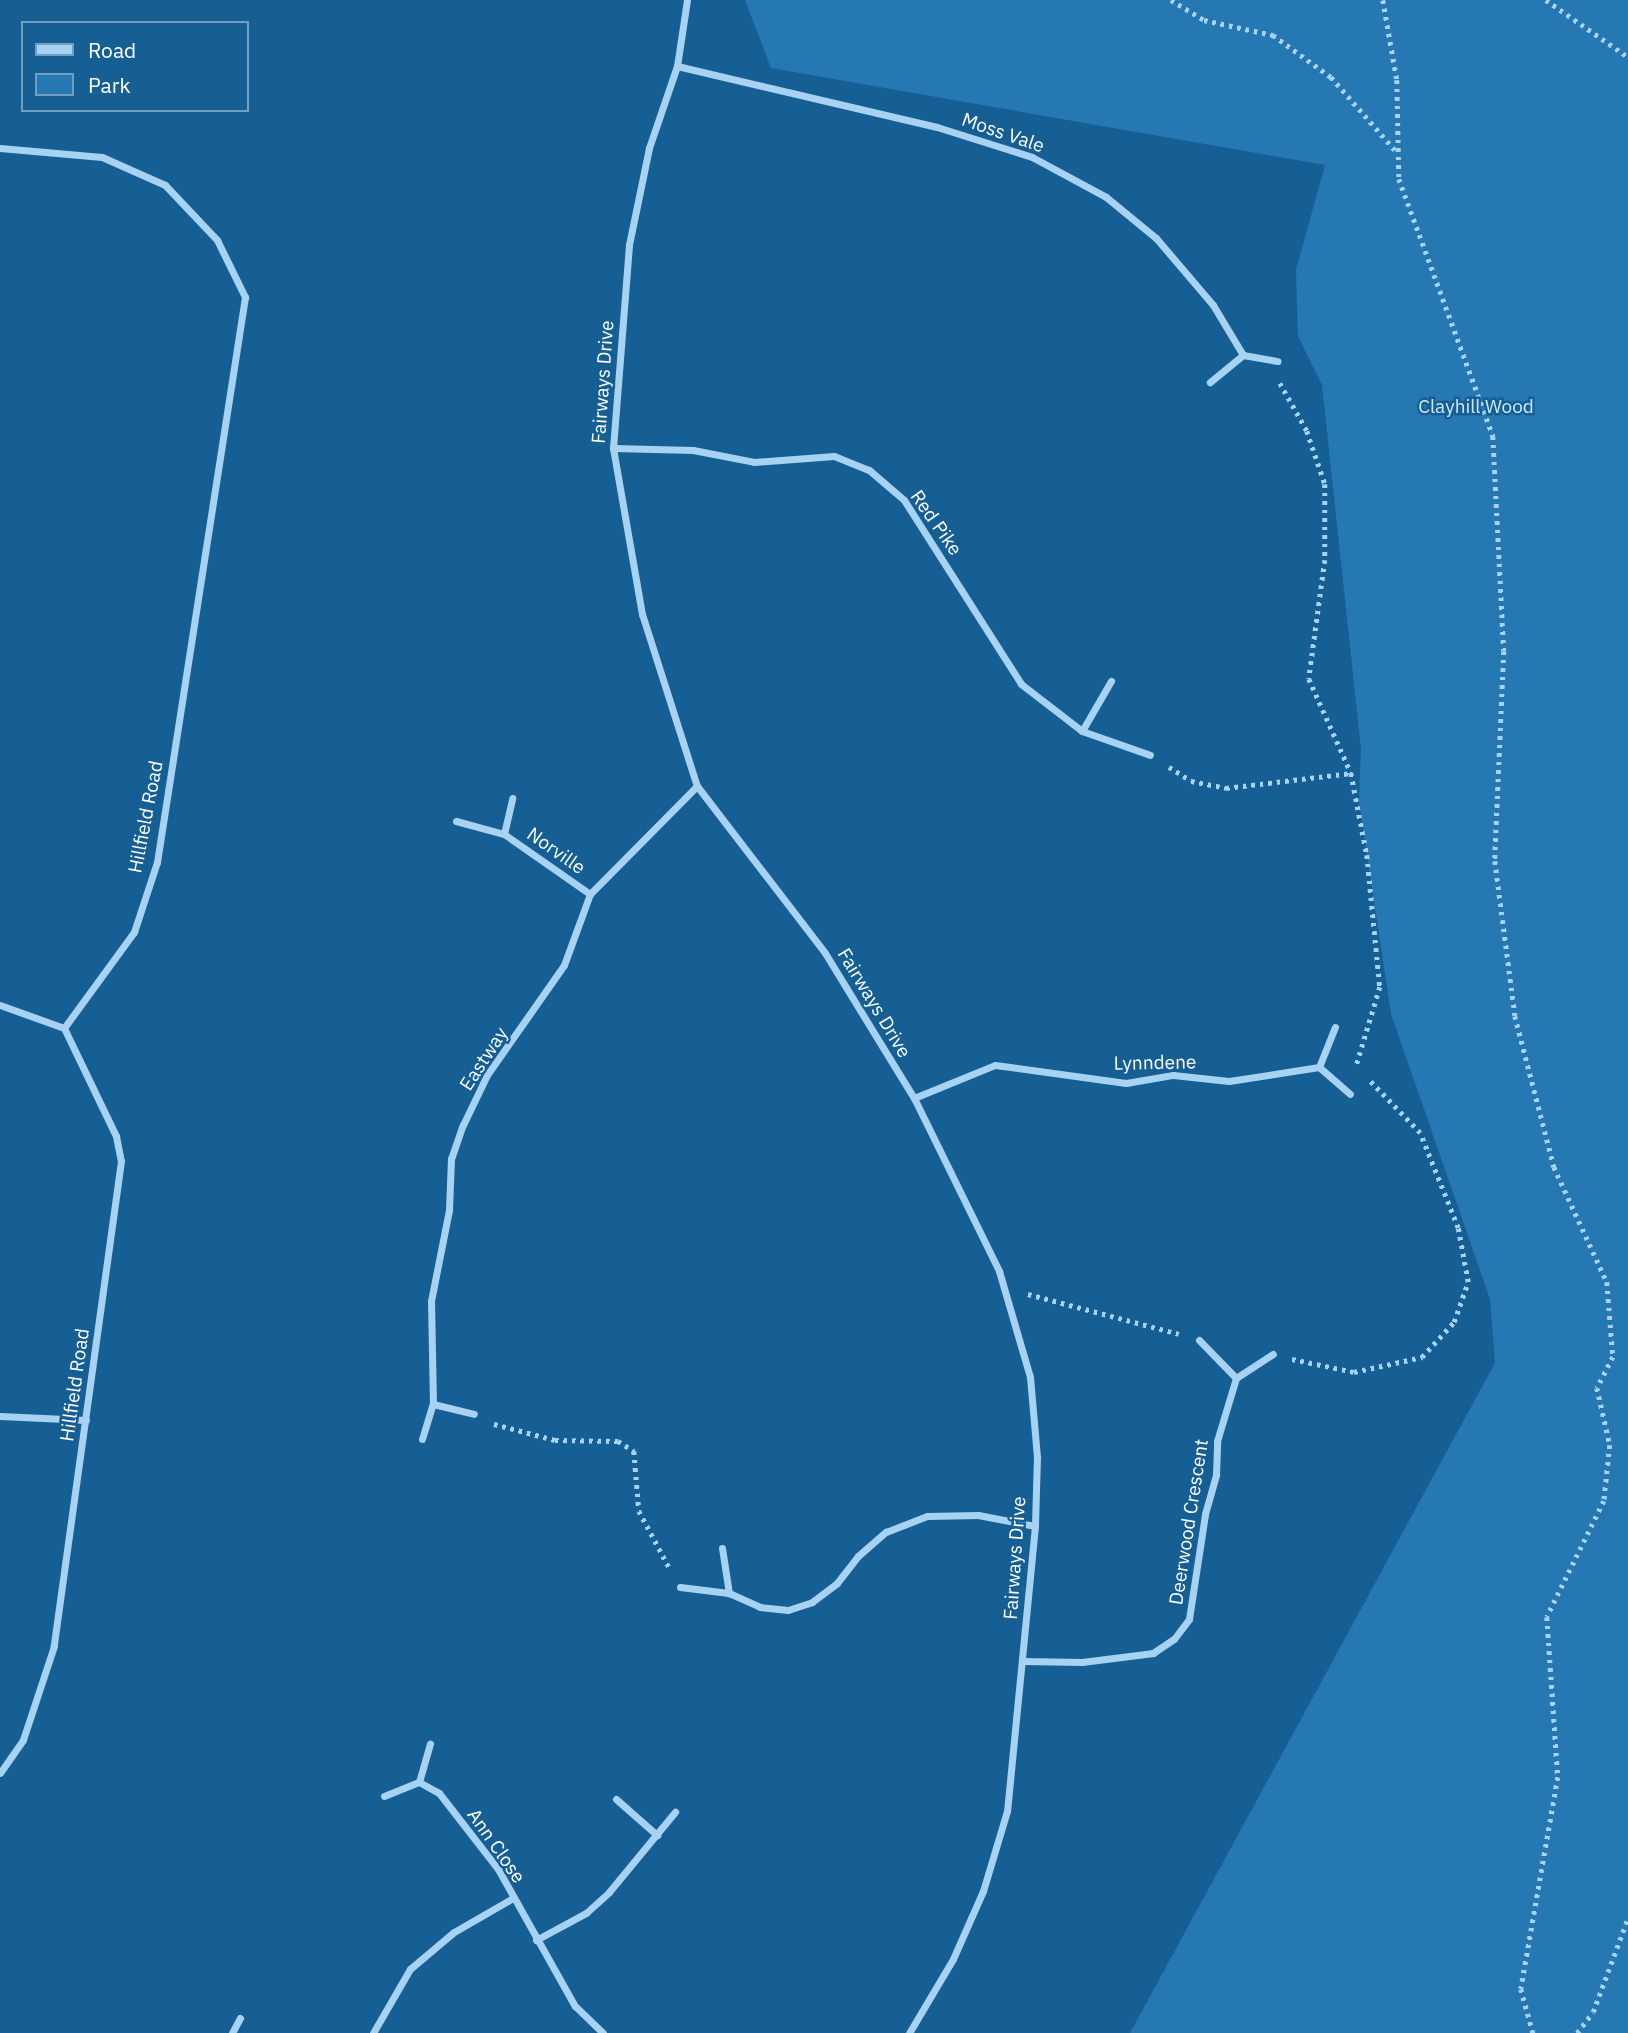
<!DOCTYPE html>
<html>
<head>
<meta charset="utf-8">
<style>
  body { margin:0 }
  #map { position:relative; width:1628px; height:2033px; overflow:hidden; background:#165f95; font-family:"IBM Plex Sans",sans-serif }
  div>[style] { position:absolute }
  .green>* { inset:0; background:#2678b2 }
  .path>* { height:4.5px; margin-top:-2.25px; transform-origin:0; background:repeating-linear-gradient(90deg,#a7d2f1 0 3.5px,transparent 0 8.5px) }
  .minor>* { height:7px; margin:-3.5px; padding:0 3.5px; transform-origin:3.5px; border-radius:3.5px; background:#a7d2f1 }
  span { translate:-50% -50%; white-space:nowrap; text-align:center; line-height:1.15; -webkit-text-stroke:5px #165f95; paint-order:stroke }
  .street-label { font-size:19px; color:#fff }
  .park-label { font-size:19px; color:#cee9fc }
  .legend { position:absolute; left:21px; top:21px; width:228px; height:91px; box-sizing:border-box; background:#165f95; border:2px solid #739fbf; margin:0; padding:9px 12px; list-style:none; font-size:21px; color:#fff }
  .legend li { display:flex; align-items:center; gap:14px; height:35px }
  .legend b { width:35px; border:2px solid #739fbf }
</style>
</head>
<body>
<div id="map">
  <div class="green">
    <div style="clip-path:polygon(745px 0,1628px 0,1628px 2033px,1130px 2033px,1495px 1363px,1490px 1299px,1391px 1014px,1359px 801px,1361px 749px,1322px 385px,1298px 336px,1296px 270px,1325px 165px,771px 68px)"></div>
  </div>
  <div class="path">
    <div style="left:1171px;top:0;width:39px;rotate:31deg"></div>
    <div style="left:1204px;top:20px;width:71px;rotate:12.3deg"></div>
    <div style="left:1273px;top:35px;width:72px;rotate:35.9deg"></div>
    <div style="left:1331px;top:77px;width:97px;rotate:48.8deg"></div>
    <div style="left:1383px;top:0;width:81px;rotate:80.1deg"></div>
    <div style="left:1397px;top:80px;width:99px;rotate:88.8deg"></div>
    <div style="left:1399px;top:179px;width:274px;rotate:69.9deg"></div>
    <div style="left:1493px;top:436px;width:215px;rotate:87.1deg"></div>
    <div style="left:1504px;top:651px;width:210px;rotate:92.5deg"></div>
    <div style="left:1495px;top:861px;width:156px;rotate:82.6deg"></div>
    <div style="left:1515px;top:1016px;width:156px;rotate:75.5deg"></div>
    <div style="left:1554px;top:1167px;width:127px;rotate:65.3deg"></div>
    <div style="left:1607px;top:1282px;width:75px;rotate:85.4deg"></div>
    <div style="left:1613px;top:1357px;width:35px;rotate:117deg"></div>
    <div style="left:1597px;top:1388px;width:58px;rotate:77.2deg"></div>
    <div style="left:1610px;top:1445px;width:56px;rotate:96.1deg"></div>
    <div style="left:1604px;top:1501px;width:129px;rotate:116.2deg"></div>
    <div style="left:1547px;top:1617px;width:160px;rotate:86.1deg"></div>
    <div style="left:1558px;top:1777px;width:215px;rotate:99.9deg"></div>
    <div style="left:1521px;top:1989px;width:46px;rotate:74.7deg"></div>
    <div style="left:1546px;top:0;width:100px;rotate:34.8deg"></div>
    <div style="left:1280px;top:383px;width:55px;rotate:60.6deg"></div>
    <div style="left:1307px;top:431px;width:56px;rotate:71.2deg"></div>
    <div style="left:1325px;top:484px;width:76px;rotate:90deg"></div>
    <div style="left:1325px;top:560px;width:120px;rotate:97.7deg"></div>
    <div style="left:1309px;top:679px;width:103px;rotate:65.9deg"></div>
    <div style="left:1351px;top:773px;width:84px;rotate:79deg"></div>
    <div style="left:1367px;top:855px;width:133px;rotate:84.4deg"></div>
    <div style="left:1380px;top:987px;width:84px;rotate:106.7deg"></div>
    <div style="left:1169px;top:767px;width:26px;rotate:32deg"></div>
    <div style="left:1191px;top:781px;width:36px;rotate:11deg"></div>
    <div style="left:1226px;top:788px;width:126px;rotate:-6.8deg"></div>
    <div style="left:1028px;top:1294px;width:156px;rotate:14.8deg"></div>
    <div style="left:1292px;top:1359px;width:63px;rotate:11.8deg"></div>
    <div style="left:1354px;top:1372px;width:70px;rotate:-12.4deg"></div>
    <div style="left:1422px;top:1357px;width:47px;rotate:-47.6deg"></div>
    <div style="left:1454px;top:1322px;width:42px;rotate:-70.7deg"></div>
    <div style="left:1468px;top:1282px;width:55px;rotate:-100.5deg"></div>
    <div style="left:1458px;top:1228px;width:102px;rotate:-111.8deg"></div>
    <div style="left:1420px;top:1133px;width:72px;rotate:-133.9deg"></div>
    <div style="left:494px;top:1424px;width:63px;rotate:14.7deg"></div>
    <div style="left:555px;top:1440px;width:63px;rotate:0.9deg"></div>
    <div style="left:618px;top:1441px;width:19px;rotate:32deg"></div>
    <div style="left:634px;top:1451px;width:60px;rotate:85.2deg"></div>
    <div style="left:639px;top:1511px;width:66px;rotate:61.9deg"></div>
    <div style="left:1577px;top:2033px;width:26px;rotate:-53deg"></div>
    <div style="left:1593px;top:2012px;width:100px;rotate:-69.6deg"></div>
  </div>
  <div class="minor">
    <div style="left:687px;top:0;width:67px;rotate:98.6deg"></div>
    <div style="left:677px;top:66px;width:87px;rotate:108.9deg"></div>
    <div style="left:649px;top:148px;width:99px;rotate:101.7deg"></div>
    <div style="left:629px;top:245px;width:204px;rotate:94.5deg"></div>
    <div style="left:613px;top:448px;width:169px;rotate:80.1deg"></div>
    <div style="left:642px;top:614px;width:181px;rotate:72.3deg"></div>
    <div style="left:697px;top:786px;width:210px;rotate:52.5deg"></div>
    <div style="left:825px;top:953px;width:170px;rotate:58.5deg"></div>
    <div style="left:914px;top:1098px;width:193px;rotate:63.8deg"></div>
    <div style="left:999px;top:1271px;width:110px;rotate:73.7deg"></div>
    <div style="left:1030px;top:1377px;width:80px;rotate:85deg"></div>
    <div style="left:1037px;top:1457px;width:69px;rotate:91.7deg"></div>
    <div style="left:1035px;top:1526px;width:286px;rotate:95.6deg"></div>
    <div style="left:1007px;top:1811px;width:84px;rotate:106.7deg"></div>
    <div style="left:983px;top:1891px;width:74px;rotate:113.8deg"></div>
    <div style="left:953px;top:1959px;width:86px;rotate:120.7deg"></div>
    <div style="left:677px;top:66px;width:267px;rotate:13.2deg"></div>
    <div style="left:937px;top:127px;width:100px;rotate:17.5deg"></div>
    <div style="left:1032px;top:157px;width:84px;rotate:28.4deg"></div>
    <div style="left:1106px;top:197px;width:65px;rotate:39.4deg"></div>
    <div style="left:1156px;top:238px;width:88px;rotate:49.6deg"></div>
    <div style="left:1213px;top:305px;width:58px;rotate:59deg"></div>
    <div style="left:1243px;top:355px;width:43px;rotate:140.7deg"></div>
    <div style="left:0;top:148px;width:102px;rotate:5deg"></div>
    <div style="left:102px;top:157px;width:69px;rotate:24deg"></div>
    <div style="left:165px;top:185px;width:76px;rotate:46.6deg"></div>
    <div style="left:217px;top:240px;width:64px;rotate:63.8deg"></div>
    <div style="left:245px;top:297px;width:572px;rotate:98.85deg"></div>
    <div style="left:157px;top:862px;width:74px;rotate:108.2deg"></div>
    <div style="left:134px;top:932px;width:119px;rotate:126.1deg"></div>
    <div style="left:64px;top:1028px;width:120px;rotate:64.3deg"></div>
    <div style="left:116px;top:1136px;width:25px;rotate:79deg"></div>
    <div style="left:121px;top:1161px;width:490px;rotate:97.9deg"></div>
    <div style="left:54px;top:1646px;width:99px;rotate:108.3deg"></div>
    <div style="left:23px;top:1740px;width:40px;rotate:124.9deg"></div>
    <div style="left:1243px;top:355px;width:35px;rotate:10deg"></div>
    <div style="left:613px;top:448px;width:80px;rotate:1.4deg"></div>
    <div style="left:693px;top:450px;width:62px;rotate:11.1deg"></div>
    <div style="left:754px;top:462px;width:80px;rotate:-4.3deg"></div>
    <div style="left:834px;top:456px;width:38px;rotate:22deg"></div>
    <div style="left:869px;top:470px;width:46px;rotate:40.6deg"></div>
    <div style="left:904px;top:500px;width:218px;rotate:57.5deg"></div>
    <div style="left:1021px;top:684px;width:77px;rotate:37.6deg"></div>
    <div style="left:1082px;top:731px;width:72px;rotate:19.4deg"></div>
    <div style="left:1082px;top:731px;width:58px;rotate:-59.9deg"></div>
    <div style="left:456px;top:821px;width:50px;rotate:15.2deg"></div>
    <div style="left:504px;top:834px;width:105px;rotate:34.9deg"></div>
    <div style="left:504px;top:834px;width:37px;rotate:-77deg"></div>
    <div style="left:0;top:1005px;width:68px;rotate:19.8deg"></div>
    <div style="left:1319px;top:1067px;width:41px;rotate:41.1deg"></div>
    <div style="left:914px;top:1098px;width:87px;rotate:-22.2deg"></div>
    <div style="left:995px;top:1065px;width:132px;rotate:7.8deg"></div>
    <div style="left:1126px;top:1083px;width:48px;rotate:-9.7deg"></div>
    <div style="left:1173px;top:1075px;width:56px;rotate:6.1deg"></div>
    <div style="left:1229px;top:1081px;width:91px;rotate:-8.8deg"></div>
    <div style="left:1319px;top:1067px;width:43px;rotate:-68.2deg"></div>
    <div style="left:1236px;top:1378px;width:44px;rotate:-33deg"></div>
    <div style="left:433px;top:1404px;width:42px;rotate:13.7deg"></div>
    <div style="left:0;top:1416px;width:86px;rotate:2.7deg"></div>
    <div style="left:422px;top:1439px;width:37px;rotate:-73deg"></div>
    <div style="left:433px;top:1404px;width:103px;rotate:-91.1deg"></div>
    <div style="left:431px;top:1301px;width:93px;rotate:-78.8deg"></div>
    <div style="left:449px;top:1210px;width:51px;rotate:-87.8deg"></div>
    <div style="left:451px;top:1159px;width:36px;rotate:-71deg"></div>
    <div style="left:463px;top:1125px;width:55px;rotate:-64.4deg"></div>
    <div style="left:487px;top:1075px;width:134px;rotate:-55deg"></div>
    <div style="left:564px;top:965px;width:76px;rotate:-69.9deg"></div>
    <div style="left:590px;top:894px;width:152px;rotate:-45.3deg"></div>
    <div style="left:722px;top:1548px;width:46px;rotate:81.2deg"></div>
    <div style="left:680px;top:1587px;width:49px;rotate:7deg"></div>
    <div style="left:729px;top:1593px;width:34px;rotate:24deg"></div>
    <div style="left:760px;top:1607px;width:28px;rotate:6deg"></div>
    <div style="left:788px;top:1610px;width:25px;rotate:-18deg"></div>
    <div style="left:812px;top:1602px;width:31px;rotate:-37deg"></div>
    <div style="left:837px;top:1583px;width:34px;rotate:-52deg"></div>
    <div style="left:858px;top:1556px;width:37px;rotate:-41deg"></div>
    <div style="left:886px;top:1532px;width:44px;rotate:-21.3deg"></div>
    <div style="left:927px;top:1516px;width:51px;rotate:-1.1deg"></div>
    <div style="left:978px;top:1515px;width:58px;rotate:10.9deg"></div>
    <div style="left:1023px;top:1661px;width:59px;rotate:1deg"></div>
    <div style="left:1082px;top:1662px;width:72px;rotate:-7.2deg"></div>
    <div style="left:1153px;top:1653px;width:25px;rotate:-34deg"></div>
    <div style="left:1174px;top:1639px;width:25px;rotate:-53deg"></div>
    <div style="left:1189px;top:1619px;width:106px;rotate:-81.3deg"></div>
    <div style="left:1205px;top:1514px;width:41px;rotate:-74.2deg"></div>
    <div style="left:1216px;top:1475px;width:34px;rotate:-88deg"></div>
    <div style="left:1217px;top:1441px;width:66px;rotate:-73.2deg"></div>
    <div style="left:1236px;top:1378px;width:53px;rotate:-134.2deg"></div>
    <div style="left:419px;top:1782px;width:40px;rotate:-74deg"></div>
    <div style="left:384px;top:1796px;width:38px;rotate:-22deg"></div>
    <div style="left:419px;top:1782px;width:23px;rotate:29deg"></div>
    <div style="left:439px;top:1793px;width:96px;rotate:52.2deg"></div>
    <div style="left:498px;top:1869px;width:157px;rotate:60.7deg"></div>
    <div style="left:575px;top:2006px;width:39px;rotate:44deg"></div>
    <div style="left:616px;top:1799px;width:55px;rotate:41.3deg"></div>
    <div style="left:536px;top:1940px;width:57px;rotate:-28.4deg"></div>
    <div style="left:586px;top:1913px;width:31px;rotate:-42deg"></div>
    <div style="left:609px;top:1892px;width:104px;rotate:-50.5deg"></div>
    <div style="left:232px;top:2033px;width:17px;rotate:-62deg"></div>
    <div style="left:373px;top:2033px;width:74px;rotate:-60deg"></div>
    <div style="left:410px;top:1969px;width:57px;rotate:-40.1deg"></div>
    <div style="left:454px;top:1932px;width:68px;rotate:-30deg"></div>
  </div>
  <div class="street-label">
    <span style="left:1003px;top:133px;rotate:19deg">Moss Vale</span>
    <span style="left:603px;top:382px;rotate:-86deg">Fairways Drive</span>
    <span style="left:936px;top:523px;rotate:55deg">Red Pike</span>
    <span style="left:146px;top:817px;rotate:-79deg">Hillfield Road</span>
    <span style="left:556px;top:851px;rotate:35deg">Norville</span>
    <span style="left:874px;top:1003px;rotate:59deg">Fairways Drive</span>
    <span style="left:484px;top:1059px;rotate:-57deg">Eastway</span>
    <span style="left:1155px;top:1063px;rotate:-1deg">Lynndene</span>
    <span style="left:75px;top:1385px;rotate:-82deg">Hillfield Road</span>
    <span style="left:1189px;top:1522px;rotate:-81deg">Deerwood Crescent</span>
    <span style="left:1015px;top:1558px;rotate:-86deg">Fairways Drive</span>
    <span style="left:496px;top:1846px;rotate:55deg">Ann Close</span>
  </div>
  <div class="park-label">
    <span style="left:1476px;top:407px">Clayhill Wood</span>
  </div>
  <ul class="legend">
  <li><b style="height:9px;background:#a7d2f1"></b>Road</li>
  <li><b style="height:19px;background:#2678b2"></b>Park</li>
  </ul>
</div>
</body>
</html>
